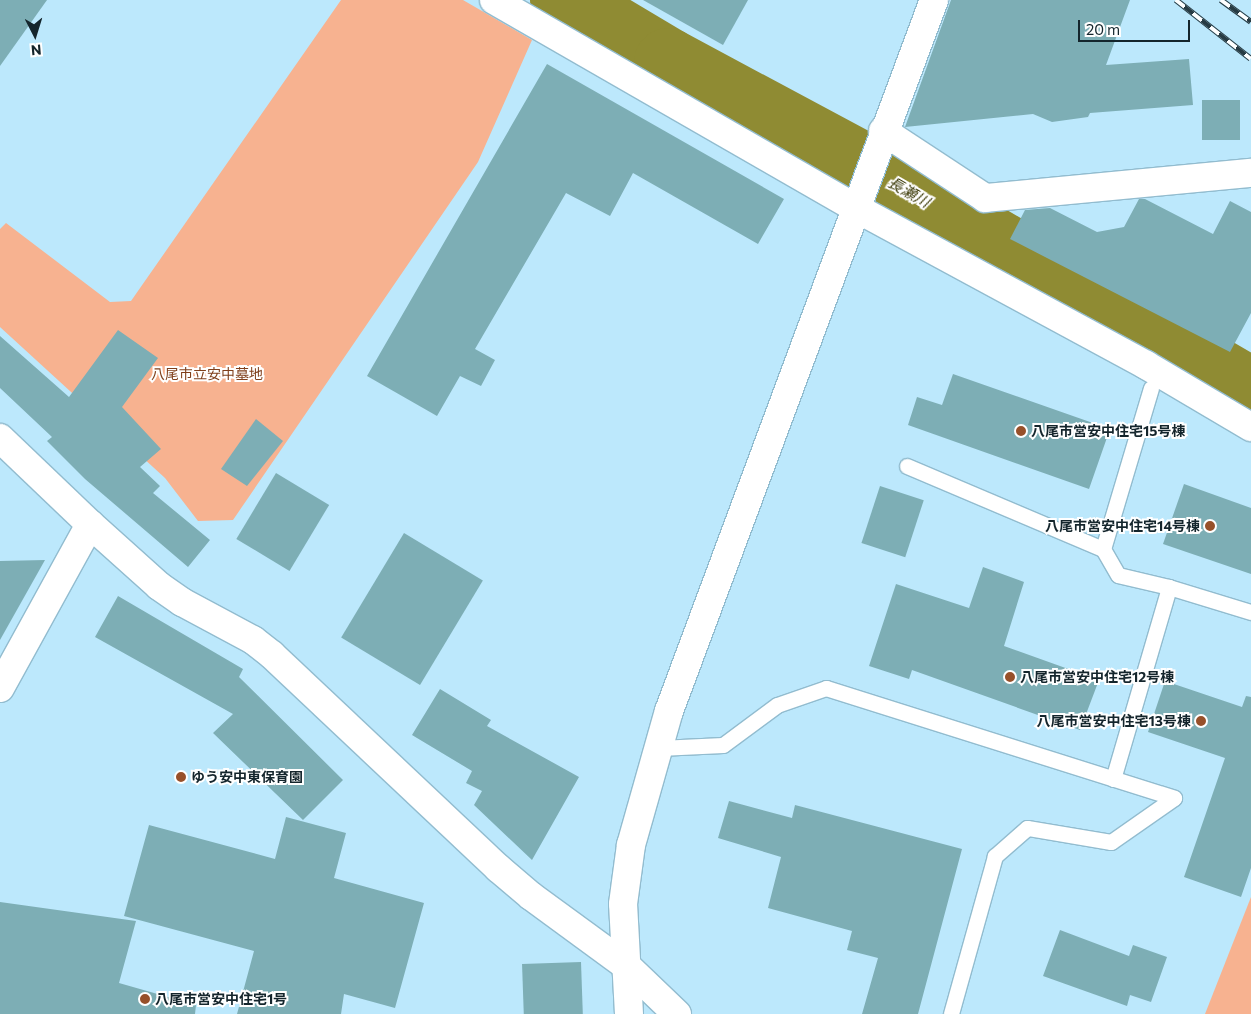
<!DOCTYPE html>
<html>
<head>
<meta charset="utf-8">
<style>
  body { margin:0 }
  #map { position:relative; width:1251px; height:1014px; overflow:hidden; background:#bce8fc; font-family:Commissioner,"Noto Sans JP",sans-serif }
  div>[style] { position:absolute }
  .green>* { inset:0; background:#f7b290 }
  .river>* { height:68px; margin:-34px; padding:0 34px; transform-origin:34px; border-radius:34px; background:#8f8b33 }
  .building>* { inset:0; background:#7daeb5; transform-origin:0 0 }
  .roads { filter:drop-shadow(1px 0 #92bccf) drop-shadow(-1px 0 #92bccf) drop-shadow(0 1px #92bccf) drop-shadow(0 -1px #92bccf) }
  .service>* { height:15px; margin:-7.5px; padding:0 7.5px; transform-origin:7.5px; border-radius:7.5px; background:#fff }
  .minor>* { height:28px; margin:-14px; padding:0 14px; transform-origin:14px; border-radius:14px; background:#fff }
  .tertiary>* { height:28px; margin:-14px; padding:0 14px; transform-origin:14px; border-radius:14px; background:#fff }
  .rail>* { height:5.5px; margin-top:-2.75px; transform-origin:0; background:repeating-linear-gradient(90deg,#fff 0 11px,#273b43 0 22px); box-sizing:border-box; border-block:1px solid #273b43 }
  .dots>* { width:14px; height:14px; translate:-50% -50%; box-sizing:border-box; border:2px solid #fff; border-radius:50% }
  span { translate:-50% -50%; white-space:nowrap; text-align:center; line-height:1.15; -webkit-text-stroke:4px #fff; paint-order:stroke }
  .park-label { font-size:14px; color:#7f3f1b }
  .poi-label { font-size:14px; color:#14252c; font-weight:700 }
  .left { translate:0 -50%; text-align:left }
  .right { translate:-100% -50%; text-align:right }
  .water-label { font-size:15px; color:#393704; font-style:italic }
  .north { position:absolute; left:10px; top:10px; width:50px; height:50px; -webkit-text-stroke:4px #fff; paint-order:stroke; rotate:175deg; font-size:14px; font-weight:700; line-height:20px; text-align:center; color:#14252c }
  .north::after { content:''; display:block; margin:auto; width:18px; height:22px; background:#14252c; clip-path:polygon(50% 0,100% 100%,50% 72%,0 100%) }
  .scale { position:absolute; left:1078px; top:20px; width:112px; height:22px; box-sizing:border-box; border:2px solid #14252c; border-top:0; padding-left:6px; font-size:15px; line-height:18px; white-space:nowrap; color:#14252c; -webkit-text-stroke:4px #fff; paint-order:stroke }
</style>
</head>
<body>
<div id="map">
  <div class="green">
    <div style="clip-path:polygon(341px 0,463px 0,532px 40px,478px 162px,233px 520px,198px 521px,165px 478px,0 327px,0 229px,6px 223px,110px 302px,131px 301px)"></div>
    <div style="clip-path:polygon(1251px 897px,1251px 1014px,1205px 1014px)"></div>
  </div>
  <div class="river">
    <div style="left:564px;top:0;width:121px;rotate:30.8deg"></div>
    <div style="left:668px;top:62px;width:252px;rotate:28.2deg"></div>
    <div style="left:890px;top:181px;width:418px;rotate:30.3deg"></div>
  </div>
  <div class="building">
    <div style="clip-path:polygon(0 0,47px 0,0 66px)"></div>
    <div style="clip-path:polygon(643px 0,748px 0,723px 45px)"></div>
    <div style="clip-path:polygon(951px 0,1130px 0,1106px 65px,1189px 59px,1193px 105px,1090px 113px,1088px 117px,1052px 122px,1033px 114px,905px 127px)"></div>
    <div style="clip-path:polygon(547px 64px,784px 199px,758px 244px,633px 173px,610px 216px,566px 193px,475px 349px,495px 360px,481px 386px,460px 376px,437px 416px,367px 376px)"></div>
    <div style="left:1202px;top:100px;width:38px;height:40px"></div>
    <div style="clip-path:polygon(1139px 199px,1145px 199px,1213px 234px,1230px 201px,1251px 212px,1251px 313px,1230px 352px,1010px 239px,1025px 210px,1050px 208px,1097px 232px,1124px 227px)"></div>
    <div style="clip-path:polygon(118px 330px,158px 358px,122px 407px,161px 449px,140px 467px,160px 486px,153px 493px,210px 540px,188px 567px,85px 479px,47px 441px,52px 437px,0 388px,0 336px,69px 397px)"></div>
    <div style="clip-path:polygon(953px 374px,1110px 429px,1089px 489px,908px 425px,917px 397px,942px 405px)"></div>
    <div style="clip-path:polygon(256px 419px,283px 441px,247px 486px,221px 469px)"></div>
    <div style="left:276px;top:473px;width:62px;height:77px;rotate:31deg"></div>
    <div style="clip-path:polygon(1184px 484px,1251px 508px,1251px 574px,1163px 544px)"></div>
    <div style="left:880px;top:486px;width:46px;height:60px;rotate:18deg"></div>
    <div style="left:404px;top:533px;width:92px;height:122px;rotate:31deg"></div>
    <div style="clip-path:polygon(45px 560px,0 640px,0 561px)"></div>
    <div style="clip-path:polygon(983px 567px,1024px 582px,1004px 646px,1099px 680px,1080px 730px,912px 670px,909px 679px,869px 666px,896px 584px,969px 608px)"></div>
    <div style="clip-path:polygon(118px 596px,243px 669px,239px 677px,343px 780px,303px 820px,213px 733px,233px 714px,95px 637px)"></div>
    <div style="clip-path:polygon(1165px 681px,1242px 707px,1246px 696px,1251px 697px,1251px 868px,1241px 897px,1184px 877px,1225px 758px,1148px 732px)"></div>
    <div style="clip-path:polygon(440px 689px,491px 720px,487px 726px,579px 777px,532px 860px,474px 805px,482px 791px,466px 783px,472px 771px,412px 735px)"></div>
    <div style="clip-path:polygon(729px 801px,792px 818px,795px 805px,962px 849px,918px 1014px,862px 1014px,878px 958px,847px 950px,852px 931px,768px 908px,781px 857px,718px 838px)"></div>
    <div style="clip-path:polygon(286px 817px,346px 833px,334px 878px,424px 903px,395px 1008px,344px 994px,341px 1014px,237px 1014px,254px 951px,124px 916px,149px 825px,275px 859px)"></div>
    <div style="clip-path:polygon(0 902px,136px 921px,119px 983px,196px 1005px,195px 1014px,0 1014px)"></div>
    <div style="clip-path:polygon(1060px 930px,1129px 956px,1133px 945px,1167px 957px,1151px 1002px,1130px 995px,1127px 1006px,1043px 976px)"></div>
    <div style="left:581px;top:962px;width:52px;height:59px;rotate:88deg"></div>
  </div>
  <div class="roads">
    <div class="service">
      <div style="left:907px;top:466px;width:213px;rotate:23deg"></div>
      <div style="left:1169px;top:587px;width:86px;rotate:17deg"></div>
      <div style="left:659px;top:748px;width:64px;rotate:-2.7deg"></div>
      <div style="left:723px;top:745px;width:67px;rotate:-36.5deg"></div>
      <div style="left:777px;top:705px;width:52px;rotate:-19.1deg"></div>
      <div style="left:826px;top:688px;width:365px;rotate:17.5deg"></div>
      <div style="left:1174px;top:798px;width:77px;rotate:145.1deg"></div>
      <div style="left:1111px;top:842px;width:85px;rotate:-170.5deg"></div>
      <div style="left:1027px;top:828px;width:43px;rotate:138.8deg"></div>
      <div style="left:995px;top:856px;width:164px;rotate:105.6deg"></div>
      <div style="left:1113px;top:779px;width:200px;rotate:-73.7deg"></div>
      <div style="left:1169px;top:587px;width:52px;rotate:-166.8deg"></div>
      <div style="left:1118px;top:575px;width:30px;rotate:-120deg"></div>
      <div style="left:1103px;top:549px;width:168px;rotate:-73.4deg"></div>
    </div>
    <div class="minor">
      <div style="left:494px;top:0;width:415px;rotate:29.9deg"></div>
      <div style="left:854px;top:207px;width:332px;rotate:28.4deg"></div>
      <div style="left:1146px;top:365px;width:122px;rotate:30.6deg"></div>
      <div style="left:883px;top:131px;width:122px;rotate:33.3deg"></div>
      <div style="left:985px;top:198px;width:267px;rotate:-5.4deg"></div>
      <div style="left:0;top:688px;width:187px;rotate:-61.2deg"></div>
      <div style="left:90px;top:524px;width:93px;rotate:41.9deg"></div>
      <div style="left:159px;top:586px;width:28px;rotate:35deg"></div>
      <div style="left:182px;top:602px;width:81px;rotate:28.2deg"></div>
      <div style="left:253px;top:640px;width:24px;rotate:38deg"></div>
      <div style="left:272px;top:655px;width:311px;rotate:43.3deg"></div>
      <div style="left:498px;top:868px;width:43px;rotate:40.3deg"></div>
      <div style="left:531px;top:896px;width:120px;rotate:36.2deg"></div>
      <div style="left:628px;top:967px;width:68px;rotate:43.8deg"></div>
      <div style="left:629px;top:1014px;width:110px;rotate:-93.1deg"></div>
      <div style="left:623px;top:904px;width:60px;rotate:-82.3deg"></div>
      <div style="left:631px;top:845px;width:139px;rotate:-74.2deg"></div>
      <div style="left:669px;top:711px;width:759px;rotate:-69.56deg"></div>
    </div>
    <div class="tertiary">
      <div style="left:0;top:438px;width:124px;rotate:43.7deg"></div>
    </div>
  </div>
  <div class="rail">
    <div style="left:1176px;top:0;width:95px;rotate:38.2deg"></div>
    <div style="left:1221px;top:0;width:37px;rotate:36deg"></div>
  </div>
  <div class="dots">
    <div style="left:1021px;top:431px;background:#97502a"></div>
    <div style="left:1210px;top:526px;background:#97502a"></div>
    <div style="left:1010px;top:677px;background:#97502a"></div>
    <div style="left:1201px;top:721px;background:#97502a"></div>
    <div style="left:181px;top:777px;background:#97502a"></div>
    <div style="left:145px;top:999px;background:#97502a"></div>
  </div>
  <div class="park-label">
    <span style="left:207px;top:374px">八尾市立安中墓地</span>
  </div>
  <div class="poi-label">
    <span class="left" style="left:1031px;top:431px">八尾市営安中住宅15号棟</span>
    <span class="right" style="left:1200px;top:526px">八尾市営安中住宅14号棟</span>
    <span class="left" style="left:1020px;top:677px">八尾市営安中住宅12号棟</span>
    <span class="right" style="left:1191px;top:721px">八尾市営安中住宅13号棟</span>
    <span class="left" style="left:191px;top:777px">ゆう安中東保育園</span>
    <span class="left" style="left:155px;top:999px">八尾市営安中住宅1号</span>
  </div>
  <div class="water-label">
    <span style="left:909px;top:192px;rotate:30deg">長瀬川</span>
  </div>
  <div class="north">N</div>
  <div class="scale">20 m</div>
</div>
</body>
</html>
